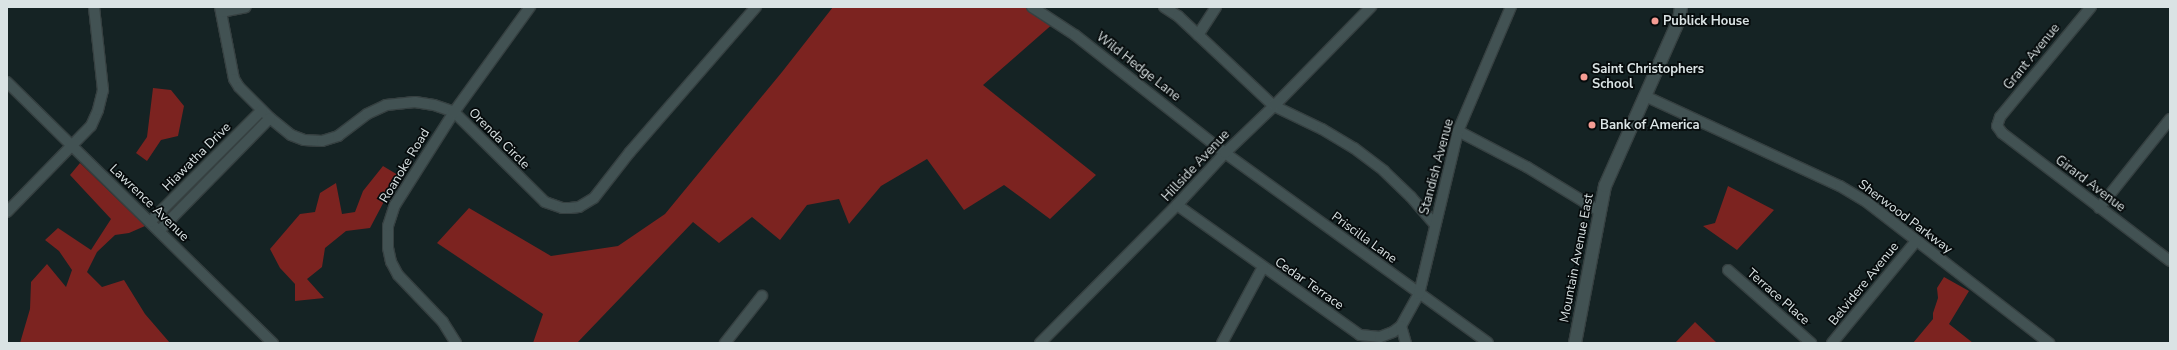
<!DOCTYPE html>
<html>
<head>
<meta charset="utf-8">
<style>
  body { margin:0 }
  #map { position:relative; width:2177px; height:350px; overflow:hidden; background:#152324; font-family:"Nunito Sans",sans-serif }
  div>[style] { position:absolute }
  .forest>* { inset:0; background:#7c2320 }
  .roads { filter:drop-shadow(1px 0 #364041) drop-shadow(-1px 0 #364041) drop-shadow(0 1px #364041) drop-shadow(0 -1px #364041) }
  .minor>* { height:10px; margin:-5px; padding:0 5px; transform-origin:5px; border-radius:5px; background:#425253 }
  .tertiary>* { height:12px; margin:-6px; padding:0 6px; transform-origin:6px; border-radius:6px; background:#425253 }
  .dots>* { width:11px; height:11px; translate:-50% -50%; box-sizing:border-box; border:2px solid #060b0c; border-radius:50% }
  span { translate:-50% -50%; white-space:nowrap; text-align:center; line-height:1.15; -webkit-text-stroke:3.5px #060b0c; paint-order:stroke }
  .poi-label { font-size:13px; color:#dae3e4; font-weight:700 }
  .left { translate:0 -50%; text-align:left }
  .street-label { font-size:13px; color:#dae3e4 }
  .frame { position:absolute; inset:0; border:8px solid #dae3e4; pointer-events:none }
</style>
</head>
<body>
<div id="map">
  <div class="forest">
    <div style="clip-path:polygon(833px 7px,1037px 7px,1055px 22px,983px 85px,1096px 175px,1050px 219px,1004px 185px,964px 210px,927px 159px,881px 186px,849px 224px,839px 199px,807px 205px,780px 240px,752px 217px,719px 243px,693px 222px,577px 343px,533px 343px,543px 314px,437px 243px,469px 208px,551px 256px,618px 246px,665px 214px,782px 72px)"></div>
    <div style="clip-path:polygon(153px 88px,171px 90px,184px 106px,178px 136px,161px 140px,147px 161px,136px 153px,147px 137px)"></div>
    <div style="clip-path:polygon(80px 163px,145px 226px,129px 233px,115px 235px,97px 252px,87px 272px,102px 287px,124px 280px,145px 314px,170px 343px,20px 343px,30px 309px,31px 282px,47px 264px,66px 287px,72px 270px,59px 251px,45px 240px,58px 228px,91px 250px,111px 219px,70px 175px)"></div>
    <div style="clip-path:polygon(383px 166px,398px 175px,370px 228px,346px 231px,325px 248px,322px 267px,307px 279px,324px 298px,295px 301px,295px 284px,280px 268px,270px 249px,300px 214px,315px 212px,320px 193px,336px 183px,342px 214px,355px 212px,363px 191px)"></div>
    <div style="clip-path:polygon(1728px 186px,1774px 210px,1737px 250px,1703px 226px,1715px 223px)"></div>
    <div style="clip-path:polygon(1944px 277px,1969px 291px,1949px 324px,1973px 343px,1913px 343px,1933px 319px,1933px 313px,1938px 298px,1937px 288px)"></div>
    <div style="clip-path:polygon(1695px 322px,1717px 343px,1675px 343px)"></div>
  </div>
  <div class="roads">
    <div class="minor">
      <div style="left:220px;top:7px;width:73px;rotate:79deg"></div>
      <div style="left:234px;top:79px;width:9px;rotate:58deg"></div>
      <div style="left:239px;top:87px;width:44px;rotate:45deg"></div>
      <div style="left:270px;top:118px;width:27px;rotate:39deg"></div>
      <div style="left:291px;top:135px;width:14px;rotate:21deg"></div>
      <div style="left:304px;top:140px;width:18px;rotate:3deg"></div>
      <div style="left:322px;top:141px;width:17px;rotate:-17deg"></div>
      <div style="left:338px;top:136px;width:36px;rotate:-37deg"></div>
      <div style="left:367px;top:114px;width:21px;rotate:-25deg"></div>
      <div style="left:386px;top:105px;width:29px;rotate:-6deg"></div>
      <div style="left:415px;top:102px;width:19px;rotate:9deg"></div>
      <div style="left:434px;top:105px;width:21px;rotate:19deg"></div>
      <div style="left:454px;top:112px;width:128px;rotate:44.7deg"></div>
      <div style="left:545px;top:202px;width:18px;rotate:19deg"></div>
      <div style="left:562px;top:208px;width:8px"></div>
      <div style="left:570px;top:208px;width:9px;rotate:-6deg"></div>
      <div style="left:579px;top:207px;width:17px;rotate:-31deg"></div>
      <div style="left:594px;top:198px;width:58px;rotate:-52deg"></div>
      <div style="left:630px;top:152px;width:192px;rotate:-49deg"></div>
      <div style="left:1032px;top:7px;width:51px;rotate:33.1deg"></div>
      <div style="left:1075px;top:35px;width:191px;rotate:38.2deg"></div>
      <div style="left:1225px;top:153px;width:324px;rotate:35.8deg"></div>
      <div style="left:1164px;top:7px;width:17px;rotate:33deg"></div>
      <div style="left:1178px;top:16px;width:132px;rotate:43.2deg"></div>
      <div style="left:1274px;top:106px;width:53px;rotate:25.6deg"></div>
      <div style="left:1322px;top:129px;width:37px;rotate:31deg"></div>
      <div style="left:1354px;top:148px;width:38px;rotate:37deg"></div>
      <div style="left:1384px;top:171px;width:37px;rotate:44deg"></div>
      <div style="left:1411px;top:197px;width:37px;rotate:49deg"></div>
      <div style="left:2091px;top:7px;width:143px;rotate:129.6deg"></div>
      <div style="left:2000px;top:117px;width:9px;rotate:108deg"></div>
      <div style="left:1997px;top:126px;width:9px;rotate:54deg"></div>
      <div style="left:2002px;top:133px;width:211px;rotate:37.3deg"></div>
      <div style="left:221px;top:12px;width:25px;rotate:-11deg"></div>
      <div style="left:1198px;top:35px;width:33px;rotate:-57deg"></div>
      <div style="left:7px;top:82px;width:373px;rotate:44.5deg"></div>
      <div style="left:1645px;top:96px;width:215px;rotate:24.8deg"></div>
      <div style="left:1840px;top:186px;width:33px;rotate:31deg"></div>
      <div style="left:1868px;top:203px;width:229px;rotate:37.7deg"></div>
      <div style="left:1458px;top:131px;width:78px;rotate:27.6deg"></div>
      <div style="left:1527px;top:167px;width:84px;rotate:31.4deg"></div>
      <div style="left:1177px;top:205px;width:224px;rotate:35.4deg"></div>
      <div style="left:1360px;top:335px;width:20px;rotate:6deg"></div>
      <div style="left:1380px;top:337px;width:14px;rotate:-21deg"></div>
      <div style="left:1393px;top:332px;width:10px;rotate:-37deg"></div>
      <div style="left:1401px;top:326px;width:37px;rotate:-61deg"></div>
      <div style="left:1419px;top:294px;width:168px;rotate:-76.5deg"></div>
      <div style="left:1458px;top:131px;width:135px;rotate:-66.9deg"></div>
      <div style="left:2099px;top:208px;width:114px;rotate:-51.4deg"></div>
      <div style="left:7px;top:212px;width:120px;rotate:-45.7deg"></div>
      <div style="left:91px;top:126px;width:17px;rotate:-66deg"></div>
      <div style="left:98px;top:110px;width:21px;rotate:-76deg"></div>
      <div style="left:103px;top:90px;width:83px;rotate:-96.2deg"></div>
      <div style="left:150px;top:222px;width:158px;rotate:-45deg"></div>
      <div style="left:159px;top:231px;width:158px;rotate:-45.5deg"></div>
      <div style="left:1728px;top:270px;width:111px;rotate:41.3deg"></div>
      <div style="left:1401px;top:326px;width:18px;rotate:74deg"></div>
      <div style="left:456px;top:343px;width:25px;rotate:-122deg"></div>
      <div style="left:443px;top:322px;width:65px;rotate:-133.8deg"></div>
      <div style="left:398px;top:275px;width:15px;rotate:-118deg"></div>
      <div style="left:391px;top:262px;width:14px;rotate:-102deg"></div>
      <div style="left:388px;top:248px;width:22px;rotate:-90deg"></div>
      <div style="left:388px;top:226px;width:22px;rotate:-72deg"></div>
      <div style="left:395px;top:205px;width:110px;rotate:-57.6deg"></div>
      <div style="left:454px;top:112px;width:130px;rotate:-54.1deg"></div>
      <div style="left:725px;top:343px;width:60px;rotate:-51.8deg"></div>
      <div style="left:1040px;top:343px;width:194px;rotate:-45.2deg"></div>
      <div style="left:1177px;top:205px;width:71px;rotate:-47.3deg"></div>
      <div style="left:1225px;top:153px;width:68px;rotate:-43.8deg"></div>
      <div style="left:1274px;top:106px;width:139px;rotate:-45.6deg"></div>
      <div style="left:1222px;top:343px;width:86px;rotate:-61.7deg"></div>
      <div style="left:1832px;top:343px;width:132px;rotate:-50.5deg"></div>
    </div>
    <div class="tertiary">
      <div style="left:1575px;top:343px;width:160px;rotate:-79.2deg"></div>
      <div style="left:1605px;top:186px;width:182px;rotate:-66deg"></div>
      <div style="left:1679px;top:20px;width:13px;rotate:-81deg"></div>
    </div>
  </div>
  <div class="dots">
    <div style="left:1655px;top:21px;background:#f59c93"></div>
    <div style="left:1584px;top:77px;background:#f59c93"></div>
    <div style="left:1592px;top:125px;background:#f59c93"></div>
  </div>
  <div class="poi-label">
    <span class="left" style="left:1663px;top:21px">Publick House</span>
    <span class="left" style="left:1592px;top:77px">Saint Christophers<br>School</span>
    <span class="left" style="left:1600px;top:125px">Bank of America</span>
  </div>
  <div class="street-label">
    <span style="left:2032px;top:57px;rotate:-51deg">Grant Avenue</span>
    <span style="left:1138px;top:67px;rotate:38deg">Wild Hedge Lane</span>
    <span style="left:499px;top:139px;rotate:45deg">Orenda Circle</span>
    <span style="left:197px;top:157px;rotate:-45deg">Hiawatha Drive</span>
    <span style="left:405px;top:166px;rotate:-59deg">Roanoke Road</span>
    <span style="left:1196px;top:166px;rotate:-47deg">Hillside Avenue</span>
    <span style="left:1437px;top:167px;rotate:-75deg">Standish Avenue</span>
    <span style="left:2090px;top:184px;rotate:37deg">Girard Avenue</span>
    <span style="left:149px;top:203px;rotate:44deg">Lawrence Avenue</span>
    <span style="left:1905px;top:217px;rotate:37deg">Sherwood Parkway</span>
    <span style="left:1364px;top:238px;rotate:36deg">Priscilla Lane</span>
    <span style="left:1577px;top:258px;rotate:-79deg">Mountain Avenue East</span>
    <span style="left:1309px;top:284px;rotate:35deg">Cedar Terrace</span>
    <span style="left:1864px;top:284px;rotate:-51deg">Belvidere Avenue</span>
    <span style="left:1778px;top:297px;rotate:41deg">Terrace Place</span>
  </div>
  <div class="frame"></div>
</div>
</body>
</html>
